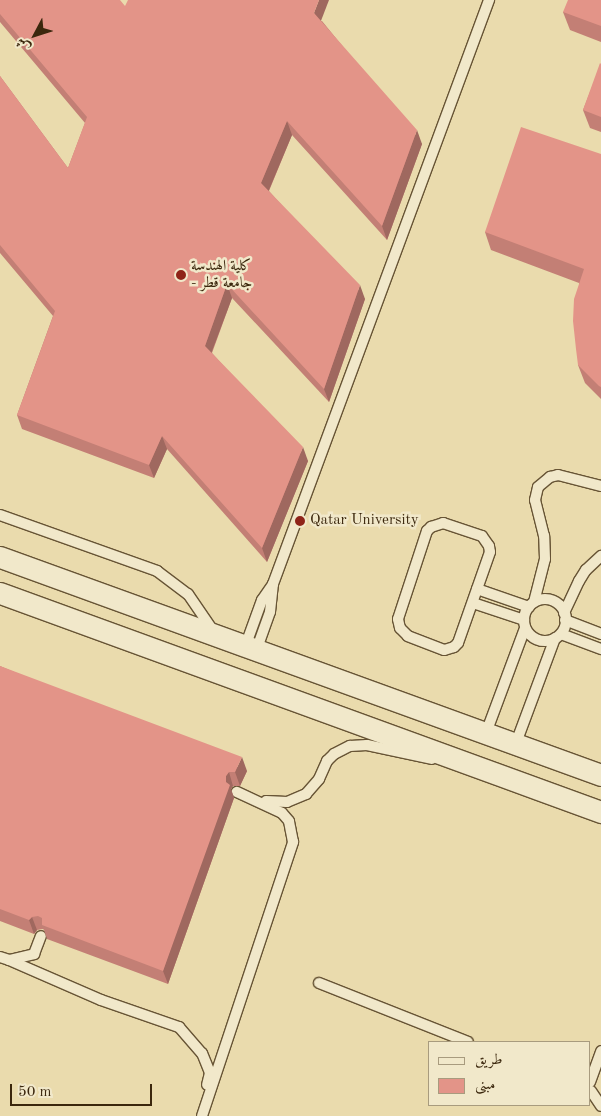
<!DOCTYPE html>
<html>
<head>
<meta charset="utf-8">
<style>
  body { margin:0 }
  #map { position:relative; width:601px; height:1116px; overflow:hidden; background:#eadbad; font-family:"Old Standard TT",Amiri,serif }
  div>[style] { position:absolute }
  .roads { filter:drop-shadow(1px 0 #675435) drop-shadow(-1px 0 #675435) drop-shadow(0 1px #675435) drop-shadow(0 -1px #675435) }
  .service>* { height:10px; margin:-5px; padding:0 5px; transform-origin:5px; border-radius:5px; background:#f1e8ca }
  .service>.ring { margin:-5px; padding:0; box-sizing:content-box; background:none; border:10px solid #f1e8ca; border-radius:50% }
  .minor>* { height:21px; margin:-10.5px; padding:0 10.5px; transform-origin:10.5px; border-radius:10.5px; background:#f1e8ca }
  .wall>* { inset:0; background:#c37f75 }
  .shaded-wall>* { inset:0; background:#9f685f }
  .building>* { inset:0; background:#e39488 }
  .dots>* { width:14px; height:14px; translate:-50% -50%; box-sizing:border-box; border:2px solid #f1e8ca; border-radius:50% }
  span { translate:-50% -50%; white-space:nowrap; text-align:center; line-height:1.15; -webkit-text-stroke:5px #f1e8ca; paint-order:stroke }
  .poi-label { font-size:15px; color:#3b270d }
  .left { translate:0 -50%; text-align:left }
  .legend { position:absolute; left:428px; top:1041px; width:162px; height:65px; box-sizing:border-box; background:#f1e8ca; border:1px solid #a89b7e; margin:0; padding:6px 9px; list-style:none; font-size:15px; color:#3b270d }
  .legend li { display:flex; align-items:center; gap:10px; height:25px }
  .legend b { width:25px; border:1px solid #a89b7e }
  .north { position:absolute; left:10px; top:10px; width:50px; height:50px; -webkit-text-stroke:4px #f1e8ca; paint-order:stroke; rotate:230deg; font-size:14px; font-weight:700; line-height:20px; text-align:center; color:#3b270d }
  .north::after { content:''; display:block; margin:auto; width:18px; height:22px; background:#3b270d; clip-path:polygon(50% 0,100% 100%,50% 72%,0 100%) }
  .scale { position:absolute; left:10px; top:1084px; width:142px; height:22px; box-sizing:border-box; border:2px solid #3b270d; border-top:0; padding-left:6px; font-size:15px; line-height:18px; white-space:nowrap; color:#3b270d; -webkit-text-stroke:4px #f1e8ca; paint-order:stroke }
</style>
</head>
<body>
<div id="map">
  <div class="roads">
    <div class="service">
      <div style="left:0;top:515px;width:167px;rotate:19.6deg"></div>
      <div style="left:157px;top:571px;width:39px;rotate:37deg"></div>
      <div style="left:188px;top:594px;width:46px;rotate:55.6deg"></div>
      <div style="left:443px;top:523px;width:41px;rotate:18.4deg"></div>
      <div style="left:482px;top:536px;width:12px;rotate:55deg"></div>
      <div style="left:489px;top:546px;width:6px;rotate:81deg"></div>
      <div style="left:490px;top:552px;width:96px;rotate:109.4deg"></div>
      <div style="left:458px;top:643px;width:6px;rotate:135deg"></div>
      <div style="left:454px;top:647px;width:10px;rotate:163deg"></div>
      <div style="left:444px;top:650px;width:39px;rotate:-159deg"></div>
      <div style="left:408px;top:636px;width:11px;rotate:-135deg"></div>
      <div style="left:400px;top:628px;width:9px;rotate:-103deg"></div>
      <div style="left:398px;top:619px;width:93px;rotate:-71.8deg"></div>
      <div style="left:427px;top:531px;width:6px;rotate:-45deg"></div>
      <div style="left:431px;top:527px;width:13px;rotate:-18deg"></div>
      <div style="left:477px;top:589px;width:55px;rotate:19.1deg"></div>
      <div class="ring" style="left:524px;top:599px;width:32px;height:32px"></div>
      <div style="left:534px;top:602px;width:44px;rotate:-75.7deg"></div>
      <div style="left:545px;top:559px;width:23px;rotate:-92deg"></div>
      <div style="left:544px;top:536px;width:37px;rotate:-104deg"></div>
      <div style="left:535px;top:500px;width:13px;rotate:-77deg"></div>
      <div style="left:538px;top:487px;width:16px;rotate:-40deg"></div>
      <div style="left:550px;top:477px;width:8px;rotate:-14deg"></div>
      <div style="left:558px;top:475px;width:44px;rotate:14.3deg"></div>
      <div style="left:473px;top:603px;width:54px;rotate:18.4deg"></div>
      <div style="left:564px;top:613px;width:35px;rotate:-65deg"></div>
      <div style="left:579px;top:581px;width:13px;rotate:-58deg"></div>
      <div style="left:586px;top:570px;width:21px;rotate:-43deg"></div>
      <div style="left:565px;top:620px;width:39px;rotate:21deg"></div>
      <div style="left:561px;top:634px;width:43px;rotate:20.6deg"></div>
      <div style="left:245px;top:647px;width:50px;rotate:-70.1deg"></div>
      <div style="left:262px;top:600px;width:19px;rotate:-55deg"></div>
      <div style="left:273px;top:584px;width:623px;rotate:-69.7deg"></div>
      <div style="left:256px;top:651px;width:41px;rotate:-70.3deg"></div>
      <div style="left:270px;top:612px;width:28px;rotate:-84deg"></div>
      <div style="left:486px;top:733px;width:112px;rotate:-69.6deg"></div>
      <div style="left:516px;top:743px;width:112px;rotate:-69.6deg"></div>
      <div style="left:266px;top:801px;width:21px;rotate:3deg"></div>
      <div style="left:287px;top:802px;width:21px;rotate:-23deg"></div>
      <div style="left:306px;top:794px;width:20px;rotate:-49deg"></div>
      <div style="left:319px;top:779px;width:20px;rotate:-66deg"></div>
      <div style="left:327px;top:761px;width:10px;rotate:-45deg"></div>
      <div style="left:334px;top:754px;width:18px;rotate:-27deg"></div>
      <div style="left:350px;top:746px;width:17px;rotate:-3deg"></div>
      <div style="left:367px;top:745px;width:66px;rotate:12.2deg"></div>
      <div style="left:0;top:957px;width:9px;rotate:18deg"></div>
      <div style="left:9px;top:960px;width:26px;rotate:-13deg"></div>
      <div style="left:34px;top:954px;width:19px;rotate:-69deg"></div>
      <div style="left:9px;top:960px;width:100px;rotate:23.5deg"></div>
      <div style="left:101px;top:1000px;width:83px;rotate:19.1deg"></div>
      <div style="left:179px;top:1027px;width:35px;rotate:49deg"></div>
      <div style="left:202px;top:1053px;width:22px;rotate:68deg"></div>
      <div style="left:210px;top:1073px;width:12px;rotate:104deg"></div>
      <div style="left:319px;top:983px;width:160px;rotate:21.6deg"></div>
      <div style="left:590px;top:1082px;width:33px;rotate:-70deg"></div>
      <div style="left:591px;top:1091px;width:18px;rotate:56deg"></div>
      <div style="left:202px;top:1116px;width:289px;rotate:-71.6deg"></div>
      <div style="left:293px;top:842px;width:21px;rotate:-101deg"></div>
      <div style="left:289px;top:821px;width:11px;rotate:-131deg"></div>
      <div style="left:282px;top:813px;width:50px;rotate:-155deg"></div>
    </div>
    <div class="minor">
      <div style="left:0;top:557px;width:639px;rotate:19.94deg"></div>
      <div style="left:0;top:593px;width:640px;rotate:20.02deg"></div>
    </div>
  </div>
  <div class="wall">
    <div style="clip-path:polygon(0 0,125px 6px,322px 21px,422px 144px,387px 240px,292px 135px,269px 191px,365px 299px,329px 402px,232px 298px,212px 353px,308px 461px,267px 562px,167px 449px,154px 478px,22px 429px,17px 415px,53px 316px,0 253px,0 76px,68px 168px,85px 123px,0 22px)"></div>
    <div style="clip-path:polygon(601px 0,601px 42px,570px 30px,563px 12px)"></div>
    <div style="clip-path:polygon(601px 64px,601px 132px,590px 128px,583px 110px)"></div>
    <div style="clip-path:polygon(601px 154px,601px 399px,585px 383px,578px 365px,579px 283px,491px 250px,485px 232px)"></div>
    <div style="clip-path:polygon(0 666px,247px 771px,240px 786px,233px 786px,231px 789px,234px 798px,168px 984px,47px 939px,44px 930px,43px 929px,37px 930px,34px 934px,0 921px)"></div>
  </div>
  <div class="shaded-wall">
    <div style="clip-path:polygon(319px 0,329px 0,319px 26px,314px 13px)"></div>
    <div style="clip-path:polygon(287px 121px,292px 135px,266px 197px,261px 183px)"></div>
    <div style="clip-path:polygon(417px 130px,422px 144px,387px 240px,382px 226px)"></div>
    <div style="clip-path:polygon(227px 284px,232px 298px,209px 359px,205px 346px)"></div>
    <div style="clip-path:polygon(360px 285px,365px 299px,329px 402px,324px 389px)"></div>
    <div style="clip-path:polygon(162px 436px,167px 449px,154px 478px,149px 465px)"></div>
    <div style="clip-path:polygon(303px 447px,308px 461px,267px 562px,262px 548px)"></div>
    <div style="clip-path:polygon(242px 757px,247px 771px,240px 786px,235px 772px)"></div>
    <div style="clip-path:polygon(229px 772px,233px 786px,231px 789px,234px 798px,168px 984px,163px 971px,226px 782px,226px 776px)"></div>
    <div style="clip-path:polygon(32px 917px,37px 930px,34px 934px,29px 920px)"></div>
  </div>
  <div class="building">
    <div style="clip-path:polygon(0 0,120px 0,125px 6px,128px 0,319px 0,314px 13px,417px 130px,382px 226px,287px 121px,261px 183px,360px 285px,324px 389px,227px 284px,205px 346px,303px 447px,262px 548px,162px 436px,149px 465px,17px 415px,55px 311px,0 245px,0 76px,68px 168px,87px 117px,0 14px)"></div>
    <div style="clip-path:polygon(568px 0,601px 0,601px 26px,563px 12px)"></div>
    <div style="clip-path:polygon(600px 63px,601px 64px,601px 117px,583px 110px)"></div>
    <div style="clip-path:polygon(521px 127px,601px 154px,601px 387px,599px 386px,578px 365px,576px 349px,573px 321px,574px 299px,584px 269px,485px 232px)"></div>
    <div style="clip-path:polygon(0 666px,242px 757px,235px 772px,229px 772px,226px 776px,226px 782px,230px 785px,163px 971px,42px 925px,42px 918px,38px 916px,32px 917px,29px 920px,0 909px)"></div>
  </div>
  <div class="dots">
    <div style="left:181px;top:275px;background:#8f2418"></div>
    <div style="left:300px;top:521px;background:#8f2418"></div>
  </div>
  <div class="poi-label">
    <span class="left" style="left:191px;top:275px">كلية الهندسة<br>- جامعة قطر</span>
    <span class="left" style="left:310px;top:521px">Qatar University</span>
  </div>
  <ul class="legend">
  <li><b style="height:6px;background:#f1e8ca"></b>طريق</li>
  <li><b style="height:14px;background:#e39488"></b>مبنى</li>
  </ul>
  <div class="north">ش</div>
  <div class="scale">50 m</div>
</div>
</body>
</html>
